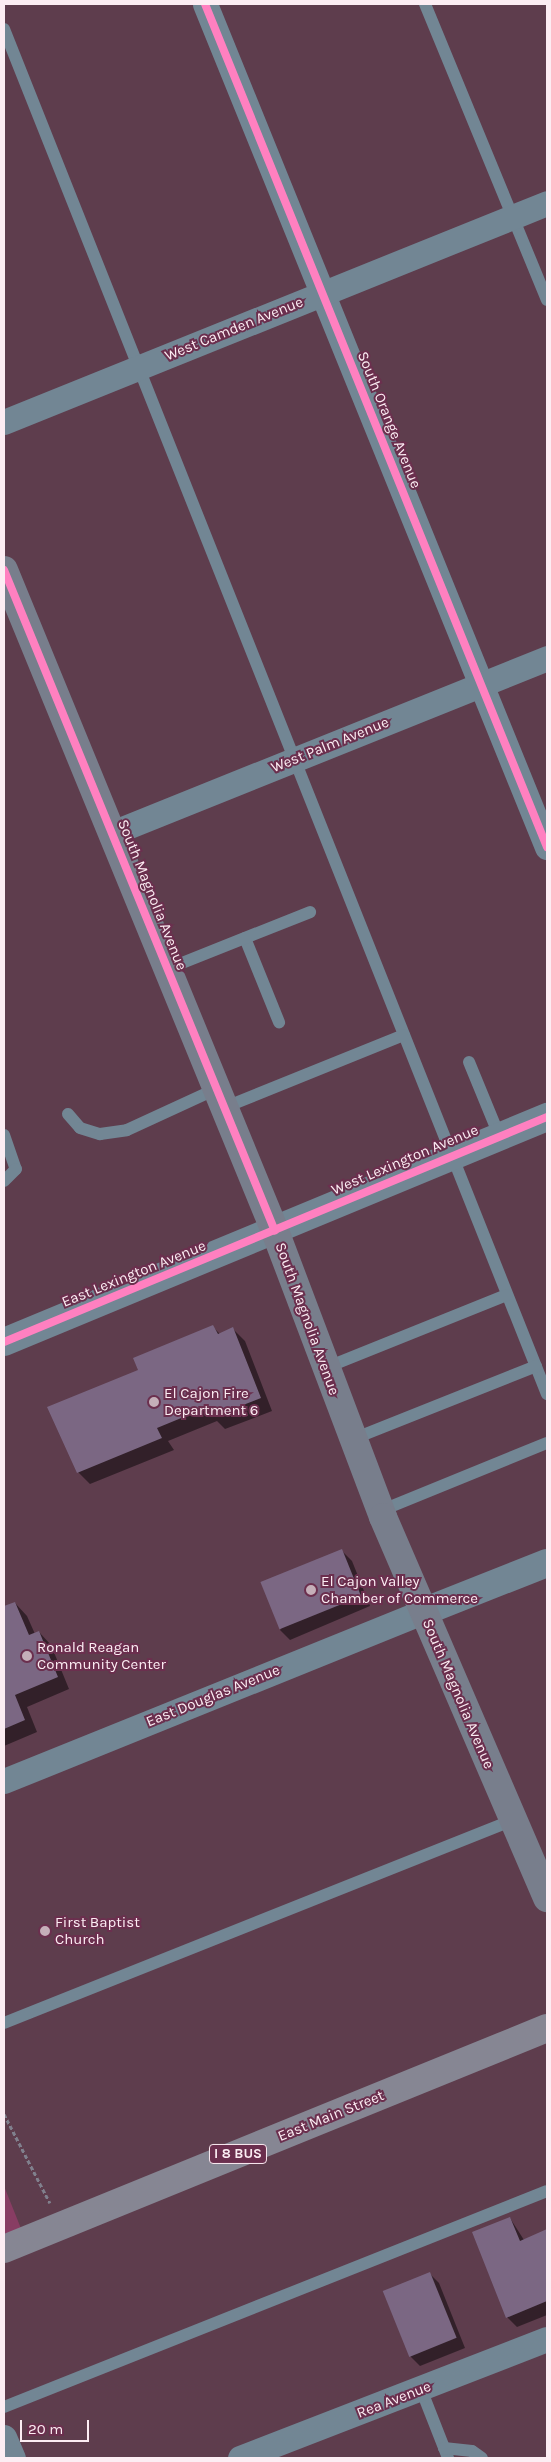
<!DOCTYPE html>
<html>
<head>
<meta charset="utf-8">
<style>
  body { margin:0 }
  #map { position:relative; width:551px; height:2462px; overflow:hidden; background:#5e3d4d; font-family:Karla,sans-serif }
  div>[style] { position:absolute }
  .green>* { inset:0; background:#883d63 }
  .shadow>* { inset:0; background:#0007 }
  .building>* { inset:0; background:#7b6783; transform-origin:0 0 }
  .path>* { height:3px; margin-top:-1.5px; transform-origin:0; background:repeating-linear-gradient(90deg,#80808d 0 4px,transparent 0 6.5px) }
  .service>* { height:12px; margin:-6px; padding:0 6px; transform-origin:6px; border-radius:6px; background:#728694 }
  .minor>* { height:25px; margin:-12.5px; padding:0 12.5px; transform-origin:12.5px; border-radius:12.5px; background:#728694 }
  .tertiary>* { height:28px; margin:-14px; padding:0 14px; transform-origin:14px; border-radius:14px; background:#728694 }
  .secondary>* { height:28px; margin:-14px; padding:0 14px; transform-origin:14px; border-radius:14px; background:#787e8c }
  .primary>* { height:28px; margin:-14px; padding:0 14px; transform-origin:14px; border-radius:14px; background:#868693 }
  .cycleway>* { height:8px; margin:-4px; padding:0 4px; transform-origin:4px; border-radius:4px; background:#ff80c0 }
  .dots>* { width:14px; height:14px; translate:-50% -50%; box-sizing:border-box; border:2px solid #6b2f4e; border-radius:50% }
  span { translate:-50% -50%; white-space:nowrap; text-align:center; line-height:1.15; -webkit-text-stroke:4px #6b2f4e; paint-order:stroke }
  .shield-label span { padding:1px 4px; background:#6b2f4e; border:1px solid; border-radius:4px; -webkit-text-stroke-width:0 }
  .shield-label { font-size:14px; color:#fcedf3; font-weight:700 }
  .street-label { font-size:15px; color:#fcedf3 }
  .poi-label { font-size:15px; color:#fcedf3 }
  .left { translate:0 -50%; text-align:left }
  .frame { position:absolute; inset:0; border:5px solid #fcedf3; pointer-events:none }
  .scale { position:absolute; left:20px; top:2420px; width:69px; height:22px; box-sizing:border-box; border:2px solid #fcedf3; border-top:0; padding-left:6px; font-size:15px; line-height:18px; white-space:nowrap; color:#fcedf3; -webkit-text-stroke:4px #6b2f4e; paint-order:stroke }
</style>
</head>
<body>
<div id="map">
  <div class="green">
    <div style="clip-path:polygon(4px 2186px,22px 2231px,4px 2238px)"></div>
  </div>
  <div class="shadow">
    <div style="clip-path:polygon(213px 1327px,220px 1334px,233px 1329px,245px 1341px,272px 1411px,225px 1429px,217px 1421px,168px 1441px,174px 1450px,90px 1484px,78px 1472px,139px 1370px)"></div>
    <div style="clip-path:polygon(342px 1551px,352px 1561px,370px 1606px,290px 1640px,280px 1630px)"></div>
    <div style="clip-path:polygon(15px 1603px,27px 1616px,35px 1634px,39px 1632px,51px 1645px,69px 1689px,27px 1707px,37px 1732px,4px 1746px,4px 1608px)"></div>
    <div style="clip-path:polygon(510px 2218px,524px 2240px,547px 2230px,547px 2315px,517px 2327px,507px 2317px)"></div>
    <div style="clip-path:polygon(429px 2273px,439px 2283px,465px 2348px,420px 2366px,410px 2356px)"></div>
  </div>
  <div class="building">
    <div style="clip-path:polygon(213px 1325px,218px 1334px,233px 1327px,261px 1398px,212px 1417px,208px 1407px,157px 1428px,162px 1438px,77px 1473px,47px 1407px,138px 1370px,133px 1358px)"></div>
    <div style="left:342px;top:1549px;width:51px;height:88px;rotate:68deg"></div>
    <div style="clip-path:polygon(15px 1602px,29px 1635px,39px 1631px,58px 1677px,15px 1695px,25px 1720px,4px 1729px,4px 1606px)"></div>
    <div style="clip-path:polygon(510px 2217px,520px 2241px,547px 2229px,547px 2301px,506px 2318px,472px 2232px)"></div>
    <div style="left:430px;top:2272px;width:71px;height:51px;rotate:68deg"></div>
  </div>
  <div class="path">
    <div style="left:4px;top:2114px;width:100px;rotate:62.7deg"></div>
  </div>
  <div class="service">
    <div style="left:425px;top:4px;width:320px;rotate:67.6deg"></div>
    <div style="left:4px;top:29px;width:1469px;rotate:68.31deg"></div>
    <div style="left:245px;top:938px;width:91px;rotate:68deg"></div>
    <div style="left:167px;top:969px;width:154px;rotate:-21.7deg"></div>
    <div style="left:469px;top:1062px;width:79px;rotate:67.7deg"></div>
    <div style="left:223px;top:1108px;width:195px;rotate:-22deg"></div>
    <div style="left:68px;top:1114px;width:18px;rotate:49deg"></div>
    <div style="left:80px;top:1128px;width:21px;rotate:17deg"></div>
    <div style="left:100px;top:1134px;width:27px;rotate:-8deg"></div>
    <div style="left:127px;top:1130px;width:98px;rotate:-24.7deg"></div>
    <div style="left:4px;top:1135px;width:36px;rotate:71deg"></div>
    <div style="left:16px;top:1169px;width:17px;rotate:135deg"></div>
    <div style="left:325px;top:1368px;width:196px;rotate:-21.9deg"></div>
    <div style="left:353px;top:1439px;width:197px;rotate:-21.7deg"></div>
    <div style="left:380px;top:1511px;width:180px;rotate:-22.2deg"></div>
    <div style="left:4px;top:2023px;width:548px;rotate:-21.74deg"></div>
    <div style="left:421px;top:2389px;width:74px;rotate:68.6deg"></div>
    <div style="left:4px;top:2407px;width:584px;rotate:-21.69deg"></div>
    <div style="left:444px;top:2448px;width:28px;rotate:6deg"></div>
    <div style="left:472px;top:2451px;width:12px;rotate:35deg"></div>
  </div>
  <div class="minor">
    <div style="left:205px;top:4px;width:910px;rotate:67.92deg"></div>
    <div style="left:4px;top:422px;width:585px;rotate:-21.96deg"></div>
    <div style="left:112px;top:833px;width:469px;rotate:-21.9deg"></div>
    <div style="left:4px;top:1781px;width:452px;rotate:-22deg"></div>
    <div style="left:4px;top:2437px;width:23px;rotate:67deg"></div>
    <div style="left:240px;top:2458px;width:329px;rotate:-21.2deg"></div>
  </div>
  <div class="tertiary">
    <div style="left:4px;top:1342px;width:588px;rotate:-22.51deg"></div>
    <div style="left:423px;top:1612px;width:133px;rotate:-21.6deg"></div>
  </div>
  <div class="secondary">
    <div style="left:4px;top:570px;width:714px;rotate:67.71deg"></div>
    <div style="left:275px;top:1231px;width:306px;rotate:69.3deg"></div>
    <div style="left:383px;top:1517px;width:415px;rotate:66.7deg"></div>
  </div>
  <div class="primary">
    <div style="left:4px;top:2249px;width:586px;rotate:-22.15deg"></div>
  </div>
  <div class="cycleway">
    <div style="left:205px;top:4px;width:910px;rotate:67.92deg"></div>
    <div style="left:4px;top:570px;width:714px;rotate:67.71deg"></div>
    <div style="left:4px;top:1342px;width:588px;rotate:-22.51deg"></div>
  </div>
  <div class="dots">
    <div style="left:154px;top:1402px;background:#c5afb9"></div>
    <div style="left:311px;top:1590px;background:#c5afb9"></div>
    <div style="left:27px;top:1656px;background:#c5afb9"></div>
    <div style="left:45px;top:1931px;background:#c5afb9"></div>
  </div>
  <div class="shield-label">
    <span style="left:238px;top:2154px">I 8 BUS</span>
  </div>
  <div class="street-label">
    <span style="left:234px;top:329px;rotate:-22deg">West Camden Avenue</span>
    <span style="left:389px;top:420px;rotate:68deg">South Orange Avenue</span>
    <span style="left:330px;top:745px;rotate:-22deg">West Palm Avenue</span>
    <span style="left:152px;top:895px;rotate:68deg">South Magnolia Avenue</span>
    <span style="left:405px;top:1160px;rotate:-23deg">West Lexington Avenue</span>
    <span style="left:134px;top:1274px;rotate:-22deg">East Lexington Avenue</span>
    <span style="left:307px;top:1319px;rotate:70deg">South Magnolia Avenue</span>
    <span style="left:458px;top:1694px;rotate:67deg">South Magnolia Avenue</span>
    <span style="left:213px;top:1696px;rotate:-22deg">East Douglas Avenue</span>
    <span style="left:331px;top:2116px;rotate:-22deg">East Main Street</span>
    <span style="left:394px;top:2400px;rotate:-21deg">Rea Avenue</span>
  </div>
  <div class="poi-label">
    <span class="left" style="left:164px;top:1402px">El Cajon Fire<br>Department 6</span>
    <span class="left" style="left:321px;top:1590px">El Cajon Valley<br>Chamber of Commerce</span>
    <span class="left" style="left:37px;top:1656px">Ronald Reagan<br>Community Center</span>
    <span class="left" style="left:55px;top:1931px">First Baptist<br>Church</span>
  </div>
  <div class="frame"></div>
  <div class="scale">20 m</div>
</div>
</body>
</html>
